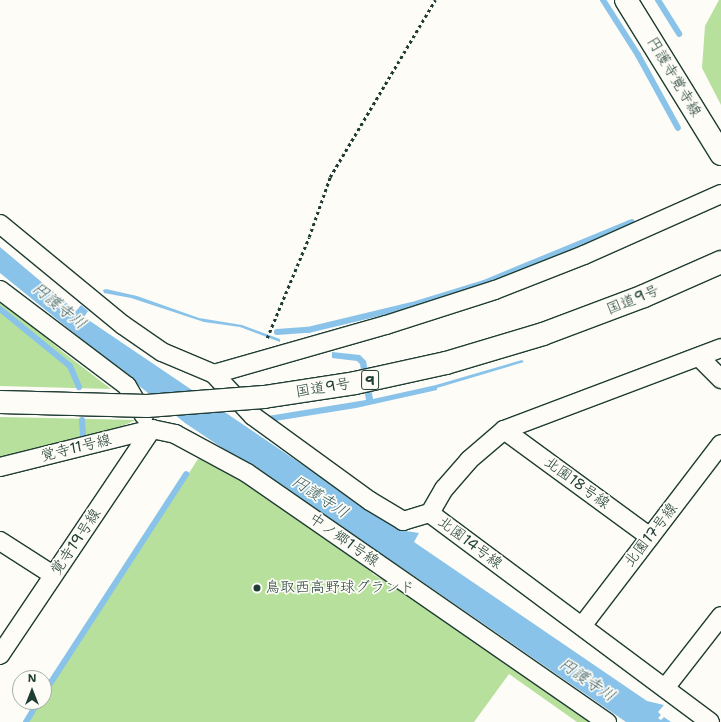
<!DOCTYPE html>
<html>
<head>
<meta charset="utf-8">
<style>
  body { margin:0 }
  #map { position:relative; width:721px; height:722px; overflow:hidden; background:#fdfcf7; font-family:"Shantell Sans","Klee One",sans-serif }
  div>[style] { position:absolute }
  .green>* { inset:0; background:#b7e09d }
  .water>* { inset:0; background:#8ac3e9 }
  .stream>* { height:6px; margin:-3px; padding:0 3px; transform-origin:3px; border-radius:3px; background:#8ac3e9 }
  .path>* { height:2.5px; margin-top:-1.25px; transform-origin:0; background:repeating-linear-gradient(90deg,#1f3d34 0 3px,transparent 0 6px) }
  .roads { filter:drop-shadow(1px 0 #1f3d34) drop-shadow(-1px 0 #1f3d34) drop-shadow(0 1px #1f3d34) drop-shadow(0 -1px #1f3d34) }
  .street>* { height:18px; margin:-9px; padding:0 9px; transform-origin:9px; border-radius:9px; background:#fdfcf7 }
  .secondary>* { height:22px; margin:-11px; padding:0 11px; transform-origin:11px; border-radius:11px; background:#fdfcf7 }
  .bridges { filter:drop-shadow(1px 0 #1f3d34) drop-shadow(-1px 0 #1f3d34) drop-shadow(0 1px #1f3d34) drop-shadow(0 -1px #1f3d34) }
  .highway-bridge>* { height:22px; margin:-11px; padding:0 11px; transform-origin:11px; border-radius:11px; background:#fdfcf7 }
  .dots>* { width:11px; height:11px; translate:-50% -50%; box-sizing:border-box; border:2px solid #fdfcf7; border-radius:50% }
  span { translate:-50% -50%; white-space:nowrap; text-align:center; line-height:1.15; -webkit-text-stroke:3.5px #fdfcf7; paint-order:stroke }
  .shield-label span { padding:1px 3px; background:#fdfcf7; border:1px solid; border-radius:3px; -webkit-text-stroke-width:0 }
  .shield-label { font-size:14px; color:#1f3d34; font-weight:700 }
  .street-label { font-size:15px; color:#1f3d34 }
  .poi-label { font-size:15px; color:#1f3d34 }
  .left { translate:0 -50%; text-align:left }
  .water-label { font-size:16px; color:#3a5e61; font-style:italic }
  .north { position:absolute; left:12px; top:670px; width:40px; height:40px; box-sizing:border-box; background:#fdfcf7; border:1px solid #a4b0a9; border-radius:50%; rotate:0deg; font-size:11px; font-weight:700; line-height:16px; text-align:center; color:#1f3d34 }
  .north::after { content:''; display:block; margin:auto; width:14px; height:18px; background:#1f3d34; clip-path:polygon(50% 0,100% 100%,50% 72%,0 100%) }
</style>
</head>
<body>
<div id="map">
  <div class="green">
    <div style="clip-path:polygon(719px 0,721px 0,721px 105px,702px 68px,705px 26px)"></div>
    <div style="clip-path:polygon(0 299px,63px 352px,111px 389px,0 386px)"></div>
    <div style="clip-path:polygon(0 417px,48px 418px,136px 420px,120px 427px,0 458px)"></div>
    <div style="clip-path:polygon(198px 459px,208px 461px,234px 475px,356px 557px,374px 575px,425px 601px,596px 722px,577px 722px,509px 674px,474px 722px,28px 722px,40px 702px,44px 702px,44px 696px)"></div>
  </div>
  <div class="water">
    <div style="clip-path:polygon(0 247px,76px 311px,81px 305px,88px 311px,84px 317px,399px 530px,419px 533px,414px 542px,647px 701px,664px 705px,658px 712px,661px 715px,658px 718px,661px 720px,664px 717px,671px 722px,626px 722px,398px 565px,393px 571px,382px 555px,185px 423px,0 273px)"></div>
    <div style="clip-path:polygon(106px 289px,137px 296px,199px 318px,242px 325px,280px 339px,280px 342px,240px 327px,204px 322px,131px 298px,104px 293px,103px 290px)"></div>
    <div style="clip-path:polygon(332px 352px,360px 355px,366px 361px,373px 399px,436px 385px,522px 360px,524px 362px,437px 388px,437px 390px,356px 408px,269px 422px,268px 416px,366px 400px,360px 364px,357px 361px,332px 358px)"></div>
  </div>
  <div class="stream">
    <div style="left:603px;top:0;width:65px;rotate:57.5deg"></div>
    <div style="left:638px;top:55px;width:83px;rotate:61.3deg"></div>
    <div style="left:658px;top:0;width:40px;rotate:58deg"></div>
    <div style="left:0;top:309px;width:90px;rotate:39.2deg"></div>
    <div style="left:70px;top:366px;width:23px;rotate:67deg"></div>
    <div style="left:277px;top:332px;width:31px;rotate:-4deg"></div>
    <div style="left:308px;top:330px;width:107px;rotate:-13.5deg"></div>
    <div style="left:412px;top:305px;width:75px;rotate:-17deg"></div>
    <div style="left:484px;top:283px;width:160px;rotate:-22.4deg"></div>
    <div style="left:82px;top:420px;width:15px;rotate:86deg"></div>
    <div style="left:44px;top:693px;width:261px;rotate:-57deg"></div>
    <div style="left:26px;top:722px;width:23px;rotate:-59deg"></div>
  </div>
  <div class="path">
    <div style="left:267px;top:338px;width:109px;rotate:-67.4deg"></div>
    <div style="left:309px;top:237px;width:64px;rotate:-70.7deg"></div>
    <div style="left:330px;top:177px;width:206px;rotate:-59.3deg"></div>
  </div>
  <div class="roads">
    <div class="street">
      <div style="left:0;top:224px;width:159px;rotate:39.4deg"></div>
      <div style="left:123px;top:325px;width:47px;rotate:34.7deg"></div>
      <div style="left:162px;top:352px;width:56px;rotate:22.9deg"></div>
      <div style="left:214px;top:374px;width:57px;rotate:47.1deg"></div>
      <div style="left:253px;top:416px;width:145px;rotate:36deg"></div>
      <div style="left:370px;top:501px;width:39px;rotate:31deg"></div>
      <div style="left:403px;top:521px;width:28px;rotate:-17deg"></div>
      <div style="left:0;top:290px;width:159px;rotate:37.1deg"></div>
      <div style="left:127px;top:386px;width:34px;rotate:60deg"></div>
      <div style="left:700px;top:358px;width:30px;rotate:45deg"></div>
      <div style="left:214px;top:374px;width:179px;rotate:-15.9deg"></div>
      <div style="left:386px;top:325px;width:114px;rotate:-17.8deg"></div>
      <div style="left:495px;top:290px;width:96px;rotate:-21.5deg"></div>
      <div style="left:584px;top:255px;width:150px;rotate:-24deg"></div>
      <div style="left:504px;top:430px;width:181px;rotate:36.2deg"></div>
      <div style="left:0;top:467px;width:157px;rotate:-14deg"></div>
      <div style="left:152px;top:429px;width:24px;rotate:12deg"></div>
      <div style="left:175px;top:434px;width:82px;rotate:28.4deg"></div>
      <div style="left:247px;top:473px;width:438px;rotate:34.7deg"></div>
      <div style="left:0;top:541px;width:63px;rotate:32.7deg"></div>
      <div style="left:582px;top:626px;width:229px;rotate:-52.6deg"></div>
      <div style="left:0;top:655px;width:272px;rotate:-56.1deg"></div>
      <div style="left:665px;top:688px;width:91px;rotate:-52.1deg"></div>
      <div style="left:710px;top:722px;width:349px;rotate:-143.3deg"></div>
      <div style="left:430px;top:513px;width:28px;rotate:-60deg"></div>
      <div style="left:444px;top:489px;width:38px;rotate:-49deg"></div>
      <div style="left:469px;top:460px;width:46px;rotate:-40.6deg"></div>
      <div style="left:504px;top:430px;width:232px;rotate:-20.7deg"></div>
    </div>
    <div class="secondary">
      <div style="left:626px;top:0;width:181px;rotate:58.3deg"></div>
    </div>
  </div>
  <div class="bridges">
    <div class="highway-bridge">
      <div style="left:0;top:402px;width:147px;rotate:1.6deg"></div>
      <div style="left:147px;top:406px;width:117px;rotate:-4.4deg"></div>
      <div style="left:264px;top:397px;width:92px;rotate:-8.7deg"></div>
      <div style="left:355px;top:383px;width:93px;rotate:-12.4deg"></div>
      <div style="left:446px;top:363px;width:101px;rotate:-16.6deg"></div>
      <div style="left:543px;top:334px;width:108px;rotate:-20.6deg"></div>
      <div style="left:644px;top:296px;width:84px;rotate:-23.8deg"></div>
    </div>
  </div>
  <div class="dots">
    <div style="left:257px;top:588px;background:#1f3d34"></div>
  </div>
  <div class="shield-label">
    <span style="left:370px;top:380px">9</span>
  </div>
  <div class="street-label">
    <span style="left:674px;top:77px;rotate:59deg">円護寺覚寺線</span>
    <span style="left:633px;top:300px;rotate:-22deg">国道9号</span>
    <span style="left:323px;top:388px;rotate:-9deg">国道9号</span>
    <span style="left:76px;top:448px;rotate:-14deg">覚寺11号線</span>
    <span style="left:577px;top:483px;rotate:36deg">北園18号線</span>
    <span style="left:651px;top:535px;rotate:-52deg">北園17号線</span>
    <span style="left:344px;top:540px;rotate:35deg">中ノ郷1号線</span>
    <span style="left:76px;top:542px;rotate:-56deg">覚寺19号線</span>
    <span style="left:470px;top:543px;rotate:37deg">北園14号線</span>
  </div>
  <div class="poi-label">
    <span class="left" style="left:265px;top:588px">鳥取西高野球グランド</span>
  </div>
  <div class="water-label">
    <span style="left:59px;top:306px;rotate:39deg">円護寺川</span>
    <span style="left:320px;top:497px;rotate:33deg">円護寺川</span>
    <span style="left:587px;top:680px;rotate:34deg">円護寺川</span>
  </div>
  <div class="north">N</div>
</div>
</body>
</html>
